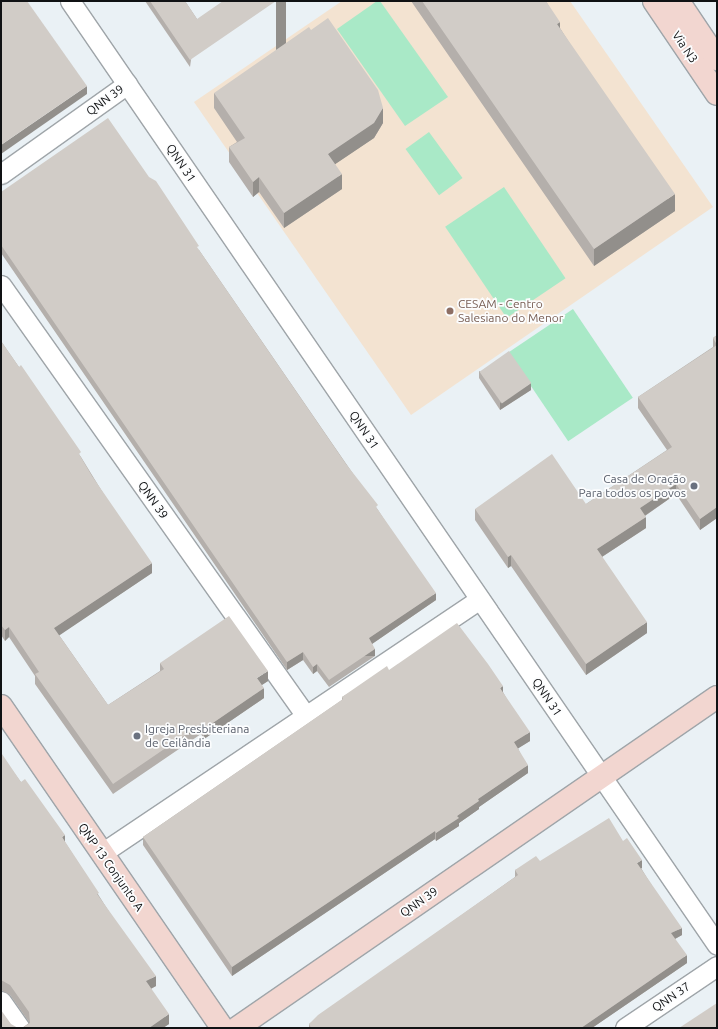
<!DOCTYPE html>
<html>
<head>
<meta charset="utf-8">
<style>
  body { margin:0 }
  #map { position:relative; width:718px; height:1029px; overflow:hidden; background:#eaf1f5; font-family:Ubuntu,sans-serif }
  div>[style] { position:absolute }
  .education>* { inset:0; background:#f3e3d1 }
  .green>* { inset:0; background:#a9e9c7; transform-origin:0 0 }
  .roads { filter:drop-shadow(1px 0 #9fa5a9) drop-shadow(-1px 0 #9fa5a9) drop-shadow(0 1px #9fa5a9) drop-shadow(0 -1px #9fa5a9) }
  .street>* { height:19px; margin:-9.5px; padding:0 9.5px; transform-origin:9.5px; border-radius:9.5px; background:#fff }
  .secondary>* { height:22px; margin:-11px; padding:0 11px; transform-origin:11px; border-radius:11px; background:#f2d6d0 }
  .wall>* { inset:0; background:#b4afab }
  .shaded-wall>* { inset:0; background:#928f8b; transform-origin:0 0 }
  .building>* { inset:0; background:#d1ccc7; transform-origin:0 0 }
  .dots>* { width:11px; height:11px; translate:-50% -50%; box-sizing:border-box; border:2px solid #fcfdfe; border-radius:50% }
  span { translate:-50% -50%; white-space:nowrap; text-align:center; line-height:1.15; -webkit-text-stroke:3.5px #fcfdfe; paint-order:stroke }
  .street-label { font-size:12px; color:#101214 }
  .education-label { font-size:12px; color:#785e54 }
  .left { translate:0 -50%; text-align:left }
  .worship-label { font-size:12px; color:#5b616d }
  .right { translate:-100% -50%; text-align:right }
  .frame { position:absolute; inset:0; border:2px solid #101214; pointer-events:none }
</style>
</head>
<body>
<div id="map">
  <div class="education">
    <div style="clip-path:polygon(342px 1px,570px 1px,713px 207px,411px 415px,194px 102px)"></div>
  </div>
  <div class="green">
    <div style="clip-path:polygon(377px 1px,380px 1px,448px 97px,405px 126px,337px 29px)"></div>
    <div style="left:429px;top:132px;width:57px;height:29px;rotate:54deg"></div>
    <div style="left:504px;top:187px;width:110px;height:71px;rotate:56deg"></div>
    <div style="left:573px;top:309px;width:107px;height:78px;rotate:56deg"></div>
  </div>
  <div class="roads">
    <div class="street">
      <div style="left:70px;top:1px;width:1144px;rotate:55.57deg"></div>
      <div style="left:1px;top:174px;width:155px;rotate:-35.5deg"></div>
      <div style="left:1px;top:285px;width:528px;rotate:54.71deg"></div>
      <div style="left:102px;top:853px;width:455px;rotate:-33.9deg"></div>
      <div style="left:1px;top:1001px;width:33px;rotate:55deg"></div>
      <div style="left:625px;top:1028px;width:111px;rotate:-34deg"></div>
    </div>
    <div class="secondary">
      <div style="left:654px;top:1px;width:112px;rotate:55.9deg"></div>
      <div style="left:678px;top:1px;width:70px;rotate:56.1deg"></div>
      <div style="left:1px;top:706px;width:391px;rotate:55.5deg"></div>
      <div style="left:237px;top:1028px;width:583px;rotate:-34.59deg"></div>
    </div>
  </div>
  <div class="wall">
    <div style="clip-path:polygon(145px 1px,185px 1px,197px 19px,190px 67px)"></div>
    <div style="clip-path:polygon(411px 1px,546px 1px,560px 28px,675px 211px,594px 266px)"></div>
    <div style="clip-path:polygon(214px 93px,383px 123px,374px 138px,335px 164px,342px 189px,284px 228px,259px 192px,253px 197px,229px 162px,229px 147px,237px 142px,214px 108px)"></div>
    <div style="clip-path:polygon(1px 192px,199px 250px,378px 510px,436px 600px,372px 644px,375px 656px,329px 687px,317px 671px,313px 674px,303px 660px,287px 670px,1px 253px)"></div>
    <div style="clip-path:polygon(717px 335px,717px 518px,700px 530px,676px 494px,645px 516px,646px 528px,602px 557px,647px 633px,586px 675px,511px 566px,508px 568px,475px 520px,475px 509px,586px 504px,667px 450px,638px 408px,638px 397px,713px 347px,713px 338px)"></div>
    <div style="clip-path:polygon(1px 341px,81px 457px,152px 573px,59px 635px,108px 705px,160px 671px,160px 663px,268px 681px,262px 685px,264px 698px,204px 739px,201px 734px,113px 794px,35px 684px,35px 676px,9px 637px,5px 641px,1px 635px)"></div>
    <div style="clip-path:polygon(479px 371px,531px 390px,500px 410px,479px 378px)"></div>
    <div style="clip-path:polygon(389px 670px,503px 692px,530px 741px,518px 748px,528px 773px,479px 807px,479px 809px,459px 823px,459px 826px,436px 841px,435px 839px,232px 976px,143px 845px,143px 837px,342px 700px,342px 697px)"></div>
    <div style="clip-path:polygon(1px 755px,65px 842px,156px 986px,151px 989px,169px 1024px,163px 1028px,22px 1028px,29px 1023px,29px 1022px,10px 995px,1px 990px)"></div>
    <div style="clip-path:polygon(540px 861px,642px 868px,641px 868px,682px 935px,675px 939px,687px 963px,592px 1028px,309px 1028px,309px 1024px,515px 877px,515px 870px)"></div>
  </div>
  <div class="shaded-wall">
    <div style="left:276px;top:1px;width:10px;height:104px"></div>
    <div style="clip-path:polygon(560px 22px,560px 39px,557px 24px)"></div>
    <div style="clip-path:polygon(87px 86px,87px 94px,1px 154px,1px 145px)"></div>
    <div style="clip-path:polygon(383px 108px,383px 123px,374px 138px,328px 169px,328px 154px)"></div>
    <div style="clip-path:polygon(342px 174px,342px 189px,284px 228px,284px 213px)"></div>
    <div style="clip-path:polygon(259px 177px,259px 192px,253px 197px,253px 182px)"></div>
    <div style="clip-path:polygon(675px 194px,675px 211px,594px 266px,594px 249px)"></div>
    <div style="clip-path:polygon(531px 383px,531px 390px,500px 410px,500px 403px)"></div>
    <div style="clip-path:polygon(676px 484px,676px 494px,640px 519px,640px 508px)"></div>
    <div style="clip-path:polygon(717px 507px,717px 518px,700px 530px,700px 519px)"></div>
    <div style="clip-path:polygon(646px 517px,646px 528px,597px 560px,597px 549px)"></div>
    <div style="clip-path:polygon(511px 555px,511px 566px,508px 568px,508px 557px)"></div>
    <div style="clip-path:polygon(152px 563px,152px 573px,54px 639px,54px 628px)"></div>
    <div style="clip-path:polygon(436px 593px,436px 600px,369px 646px,369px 638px)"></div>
    <div style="clip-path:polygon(647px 622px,647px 633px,586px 675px,586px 664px)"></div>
    <div style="clip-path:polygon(9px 627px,9px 637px,5px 641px,5px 630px)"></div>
    <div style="left:375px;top:649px;width:7px;height:55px;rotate:90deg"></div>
    <div style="clip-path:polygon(303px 652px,303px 660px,287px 670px,287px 662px)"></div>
    <div style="clip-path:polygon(317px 664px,317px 671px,313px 674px,313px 667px)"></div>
    <div style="clip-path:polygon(268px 671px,268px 681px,257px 688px,257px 678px)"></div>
    <div style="clip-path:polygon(503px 686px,503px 695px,500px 688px)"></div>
    <div style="clip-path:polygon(264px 688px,264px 698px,204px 739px,204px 729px)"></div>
    <div style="left:201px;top:724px;width:10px;height:107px;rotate:90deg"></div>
    <div style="clip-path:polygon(530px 732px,530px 741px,514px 751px,514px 742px)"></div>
    <div style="clip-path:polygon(528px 765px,528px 773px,479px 807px,479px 809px,459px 823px,459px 826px,436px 841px,436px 833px,478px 799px)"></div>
    <div style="clip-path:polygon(435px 831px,435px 839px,232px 976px,232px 967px)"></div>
    <div style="clip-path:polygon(65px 835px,65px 844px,62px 837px)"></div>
    <div style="clip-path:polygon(642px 860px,642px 868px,637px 871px,637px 863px)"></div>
    <div style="clip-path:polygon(682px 928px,682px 935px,671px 941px,671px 933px)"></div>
    <div style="clip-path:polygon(687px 955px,687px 963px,592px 1028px,581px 1028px)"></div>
    <div style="clip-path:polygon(156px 976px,156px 986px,146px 991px,146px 981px)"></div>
    <div style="clip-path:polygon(169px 1014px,169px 1024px,163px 1028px,149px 1028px)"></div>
  </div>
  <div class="building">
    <div style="clip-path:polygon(1px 1px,27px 1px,87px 86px,1px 145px)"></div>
    <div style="clip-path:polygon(150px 1px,185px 1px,197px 19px,223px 1px,276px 1px,190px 60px)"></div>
    <div style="clip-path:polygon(422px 1px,546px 1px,560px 22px,557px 24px,675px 194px,594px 249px)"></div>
    <div style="clip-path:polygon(328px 18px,378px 90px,383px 108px,374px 123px,328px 154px,342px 174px,284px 213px,259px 177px,253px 182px,229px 147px,245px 138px,214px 93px,309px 27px,311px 30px)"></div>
    <div style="clip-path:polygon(108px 118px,149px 177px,156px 181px,199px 246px,197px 247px,346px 464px,378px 505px,376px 507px,436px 593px,369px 638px,375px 649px,329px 680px,317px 664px,313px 667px,303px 652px,287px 662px,1px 245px,1px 192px)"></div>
    <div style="clip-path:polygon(717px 335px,717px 507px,700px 519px,676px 484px,640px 508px,646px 517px,597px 549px,647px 622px,586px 664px,511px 555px,508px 557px,475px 509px,552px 454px,586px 504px,672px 447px,638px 397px,717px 345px,713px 338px)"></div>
    <div style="clip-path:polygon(1px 341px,19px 367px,21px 365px,81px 452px,79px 454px,92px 476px,152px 563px,54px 628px,108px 705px,164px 669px,160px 663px,229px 616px,268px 671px,257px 678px,264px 688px,204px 729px,201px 724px,113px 784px,35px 674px,39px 672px,9px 627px,5px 630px,1px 625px)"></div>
    <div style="left:509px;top:351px;width:39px;height:36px;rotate:55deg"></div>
    <div style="clip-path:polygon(457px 623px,488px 664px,503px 686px,500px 688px,530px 732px,514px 742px,528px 765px,478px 799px,479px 801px,457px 816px,459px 818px,436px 833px,435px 831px,232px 967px,143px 837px,343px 699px,342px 697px,387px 666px,389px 670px)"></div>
    <div style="clip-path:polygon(2px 754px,21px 782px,25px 779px,65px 835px,62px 837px,99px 893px,97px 894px,156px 976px,146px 981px,169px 1014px,149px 1028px,22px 1028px,30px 1023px,29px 1012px,10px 985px,1px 980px,1px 755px)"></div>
    <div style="clip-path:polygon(609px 818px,623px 841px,627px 838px,642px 860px,637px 863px,682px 928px,671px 933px,687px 955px,581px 1028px,311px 1028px,309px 1024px,318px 1015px,518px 875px,515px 870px,536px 856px,540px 861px)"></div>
    <div style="clip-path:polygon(717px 1003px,717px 1028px,679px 1028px)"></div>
    <div style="clip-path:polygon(1px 1010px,11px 1024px,18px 1028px,1px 1028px)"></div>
  </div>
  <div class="dots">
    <div style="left:450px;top:311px;background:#8d6e63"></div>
    <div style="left:694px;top:486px;background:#6b7280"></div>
    <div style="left:137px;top:736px;background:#6b7280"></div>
  </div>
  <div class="street-label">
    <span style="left:685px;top:47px;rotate:56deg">Via N3</span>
    <span style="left:105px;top:100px;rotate:-36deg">QNN 39</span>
    <span style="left:181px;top:163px;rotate:56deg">QNN 31</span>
    <span style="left:364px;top:430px;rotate:56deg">QNN 31</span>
    <span style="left:153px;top:500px;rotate:55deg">QNN 39</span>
    <span style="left:547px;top:697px;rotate:56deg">QNN 31</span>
    <span style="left:111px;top:867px;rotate:55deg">QNP 13 Conjunto A</span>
    <span style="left:419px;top:902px;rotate:-35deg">QNN 39</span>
    <span style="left:671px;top:997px;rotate:-34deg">QNN 37</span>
  </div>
  <div class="education-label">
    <span class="left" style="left:458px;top:311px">CESAM - Centro<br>Salesiano do Menor</span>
  </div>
  <div class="worship-label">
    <span class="right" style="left:686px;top:486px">Casa de Oração<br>Para todos os povos</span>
    <span class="left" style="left:145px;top:736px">Igreja Presbiteriana<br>de Ceilândia</span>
  </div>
  <div class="frame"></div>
</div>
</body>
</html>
